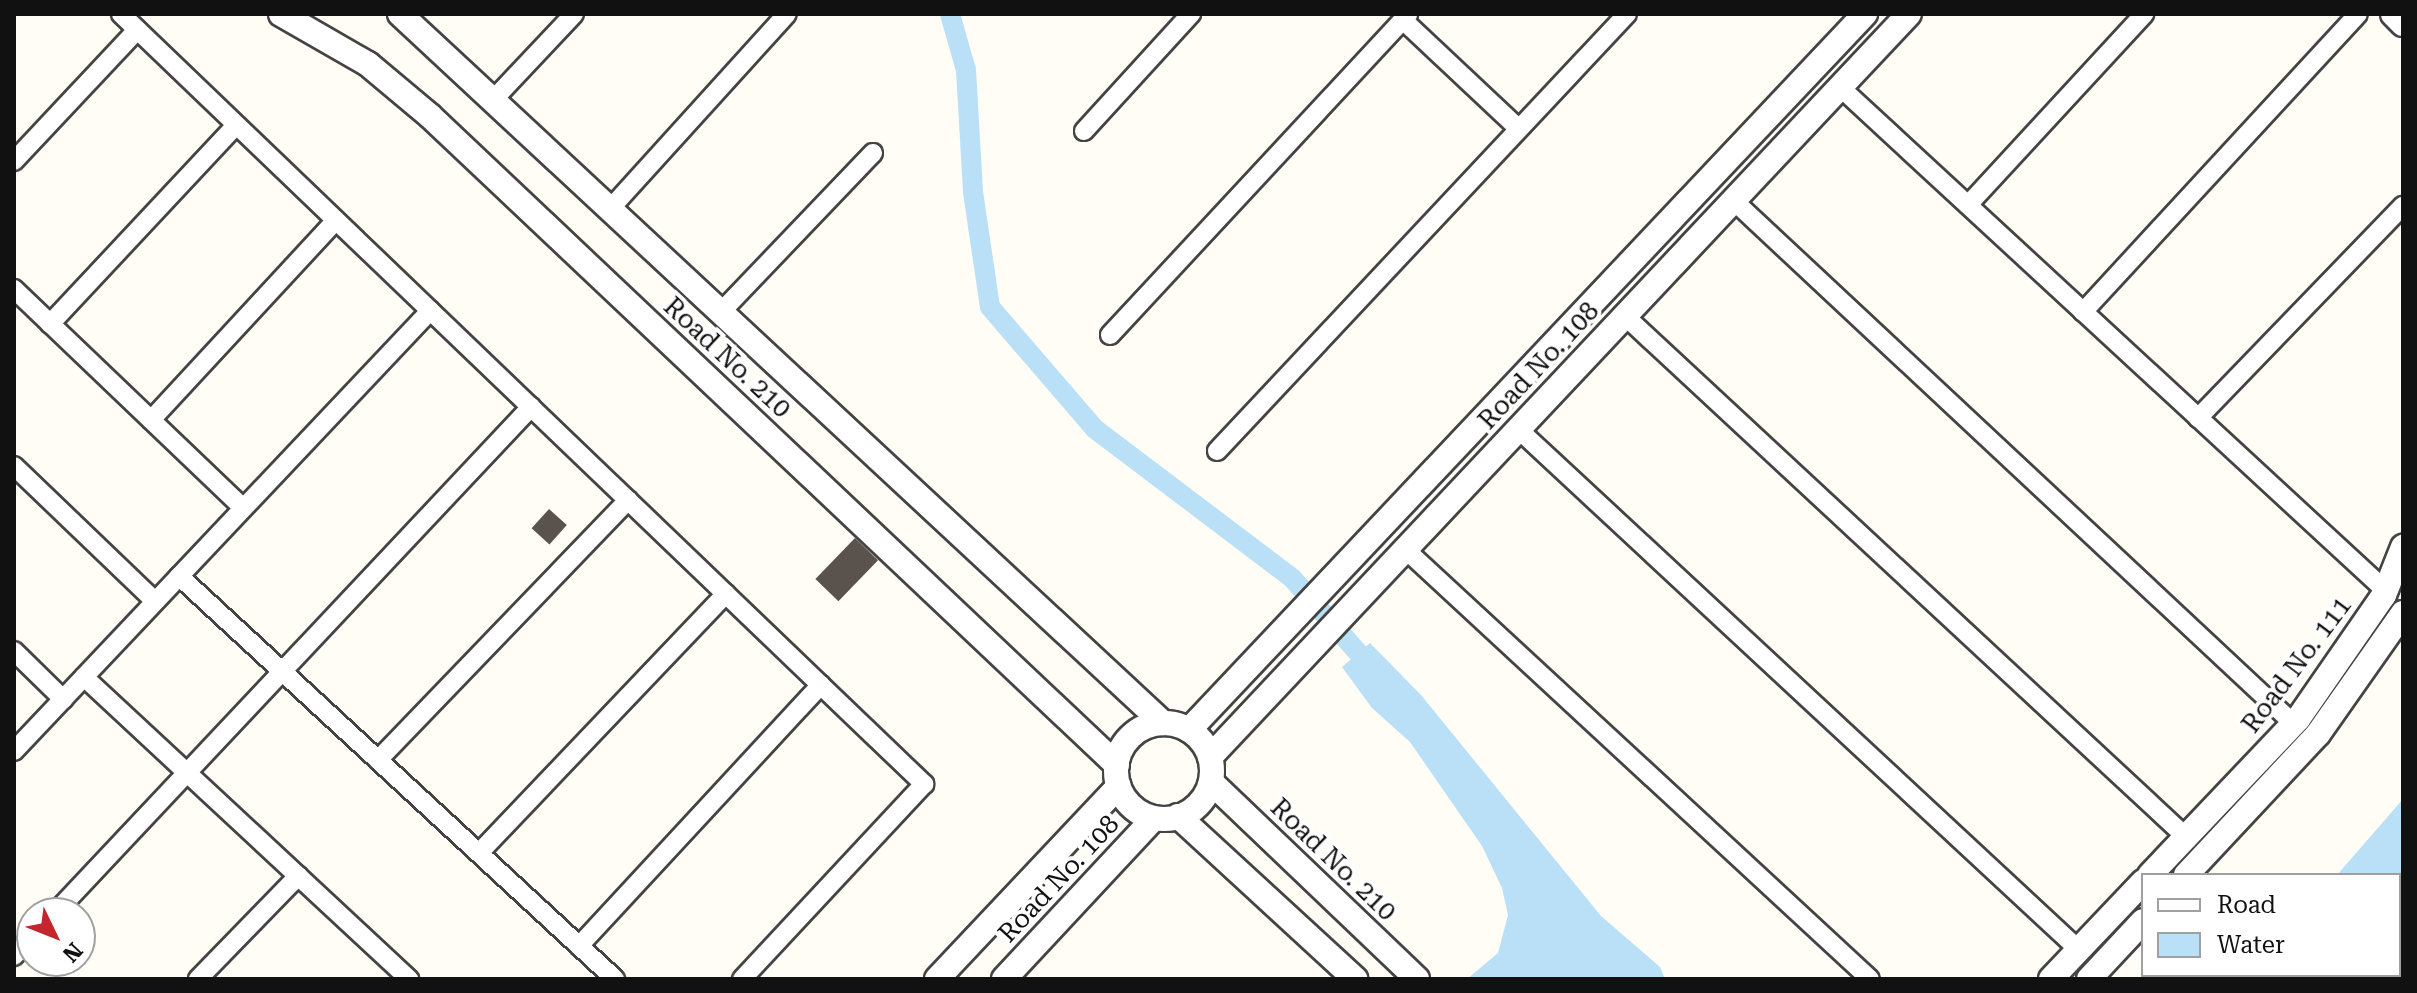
<!DOCTYPE html>
<html>
<head>
<meta charset="utf-8">
<style>
  body { margin:0 }
  #map { position:relative; width:2417px; height:993px; overflow:hidden; background:#fffdf5; font-family:"Roboto Serif",serif }
  div>[style] { position:absolute }
  .water>* { inset:0; background:#b9e0f7 }
  .canal>* { height:20px; margin:-10px; padding:0 10px; transform-origin:10px; border-radius:10px; background:#b9e0f7 }
  .building>* { inset:0; background:#5a524d; transform-origin:0 0 }
  .roads { filter:drop-shadow(2px 0 #444) drop-shadow(-2px 0 #444) drop-shadow(0 2px #444) drop-shadow(0 -2px #444) }
  .minor>* { height:18px; margin:-9px; padding:0 9px; transform-origin:9px; border-radius:9px; background:#fff }
  .tertiary>* { height:24px; margin:-12px; padding:0 12px; transform-origin:12px; border-radius:12px; background:#fff }
  .tertiary>.ring { margin:-12px; padding:0; box-sizing:content-box; background:none; border:24px solid #fff; border-radius:50% }
  span { translate:-50% -50%; white-space:nowrap; text-align:center; line-height:1.15; -webkit-text-stroke:8px #fff; paint-order:stroke }
  .street-label { font-size:26px; color:#111 }
  .frame { position:absolute; inset:0; border:16px solid #111; pointer-events:none }
  .legend { position:absolute; left:2141px; top:873px; width:260px; height:104px; box-sizing:border-box; background:#fff; border:2px solid #a0a0a0; margin:0; padding:10px 14px; list-style:none; font-size:24px; color:#111 }
  .legend li { display:flex; align-items:center; gap:16px; height:40px }
  .legend b { width:40px; border:2px solid #a0a0a0 }
  .north { position:absolute; left:16px; top:897px; width:80px; height:80px; box-sizing:border-box; background:#fff; border:2px solid #a0a0a0; border-radius:50%; rotate:133deg; font-size:22px; font-weight:700; line-height:32px; text-align:center; color:#111 }
  .north::after { content:''; display:block; margin:auto; width:28px; height:36px; background:#c4262e; clip-path:polygon(50% 0,100% 100%,50% 72%,0 100%) }
</style>
</head>
<body>
<div id="map">
  <div class="water">
    <div style="clip-path:polygon(1370px 643px,1421px 695px,1601px 916px,1660px 967px,1665px 979px,1467px 979px,1498px 953px,1508px 915px,1502px 888px,1482px 846px,1410px 742px,1372px 708px,1342px 667px)"></div>
    <div style="clip-path:polygon(2403px 799px,2403px 979px,2232px 979px,2399px 975px,2399px 875px,2337px 875px)"></div>
  </div>
  <div class="canal">
    <div style="left:950px;top:14px;width:58px;rotate:74.1deg"></div>
    <div style="left:966px;top:70px;width:122px;rotate:86.7deg"></div>
    <div style="left:973px;top:192px;width:116px;rotate:81.6deg"></div>
    <div style="left:990px;top:307px;width:161px;rotate:49.3deg"></div>
    <div style="left:1095px;top:429px;width:247px;rotate:37.1deg"></div>
    <div style="left:1292px;top:578px;width:128px;rotate:48.5deg"></div>
  </div>
  <div class="building">
    <div style="left:549px;top:509px;width:24px;height:26px;rotate:42deg"></div>
    <div style="left:855px;top:538px;width:32px;height:57px;rotate:44deg"></div>
  </div>
  <div class="roads">
    <div class="minor">
      <div style="left:121px;top:14px;width:1113px;rotate:43.8deg"></div>
      <div style="left:924px;top:784px;width:267px;rotate:133deg"></div>
      <div style="left:1403px;top:20px;width:158px;rotate:43.2deg"></div>
      <div style="left:1840px;top:87px;width:743px;rotate:42.71deg"></div>
      <div style="left:493px;top:100px;width:118px;rotate:-46.7deg"></div>
      <div style="left:1084px;top:131px;width:159px;rotate:-47.6deg"></div>
      <div style="left:14px;top:161px;width:180px;rotate:-46.8deg"></div>
      <div style="left:1733px;top:200px;width:768px;rotate:43.05deg"></div>
      <div style="left:1968px;top:205px;width:260px;rotate:-47.3deg"></div>
      <div style="left:610px;top:209px;width:263px;rotate:-47.8deg"></div>
      <div style="left:14px;top:289px;width:317px;rotate:43.7deg"></div>
      <div style="left:721px;top:312px;width:220px;rotate:-46.3deg"></div>
      <div style="left:2083px;top:312px;width:405px;rotate:-47.3deg"></div>
      <div style="left:1625px;top:316px;width:766px;rotate:42.88deg"></div>
      <div style="left:50px;top:324px;width:272px;rotate:-46.9deg"></div>
      <div style="left:1110px;top:335px;width:438px;rotate:-47.1deg"></div>
      <div style="left:2198px;top:418px;width:295px;rotate:-46deg"></div>
      <div style="left:151px;top:420px;width:272px;rotate:-47.2deg"></div>
      <div style="left:1518px;top:429px;width:766px;rotate:42.88deg"></div>
      <div style="left:1217px;top:451px;width:599px;rotate:-46.83deg"></div>
      <div style="left:14px;top:466px;width:195px;rotate:43.8deg"></div>
      <div style="left:1405px;top:549px;width:633px;rotate:42.76deg"></div>
      <div style="left:179px;top:576px;width:594px;rotate:42.75deg"></div>
      <div style="left:14px;top:651px;width:69px;rotate:44.4deg"></div>
      <div style="left:84px;top:677px;width:444px;rotate:42.9deg"></div>
      <div style="left:14px;top:751px;width:606px;rotate:-46.61deg"></div>
      <div style="left:378px;top:760px;width:361px;rotate:-46.1deg"></div>
      <div style="left:479px;top:853px;width:358px;rotate:-46.4deg"></div>
      <div style="left:55px;top:913px;width:695px;rotate:-46.75deg"></div>
      <div style="left:579px;top:946px;width:356px;rotate:-47.2deg"></div>
      <div style="left:14px;top:956px;width:26px;rotate:-47deg"></div>
      <div style="left:198px;top:979px;width:144px;rotate:-45.8deg"></div>
    </div>
    <div class="tertiary">
      <div style="left:281px;top:14px;width:100px;rotate:29.9deg"></div>
      <div style="left:368px;top:64px;width:81px;rotate:40deg"></div>
      <div style="left:430px;top:116px;width:945px;rotate:43.37deg"></div>
      <div style="left:400px;top:14px;width:1042px;rotate:42.9deg"></div>
      <div style="left:2393px;top:14px;width:14px;rotate:45deg"></div>
      <div class="ring" style="left:1116px;top:723px;width:72px;height:72px"></div>
      <div style="left:1189px;top:730px;width:985px;rotate:-46.65deg"></div>
      <div style="left:1210px;top:757px;width:1020px;rotate:-46.75deg"></div>
      <div style="left:1211px;top:782px;width:285px;rotate:43.7deg"></div>
      <div style="left:1178px;top:816px;width:241px;rotate:42.6deg"></div>
      <div style="left:2150px;top:875px;width:215px;rotate:-46.5deg"></div>
      <div style="left:2298px;top:719px;width:151px;rotate:-55.3deg"></div>
      <div style="left:2384px;top:595px;width:52px;rotate:-68.4deg"></div>
      <div style="left:2186px;top:875px;width:193px;rotate:-46.9deg"></div>
      <div style="left:2318px;top:734px;width:148px;rotate:-54.9deg"></div>
      <div style="left:937px;top:979px;width:265px;rotate:-46.7deg"></div>
      <div style="left:1004px;top:979px;width:220px;rotate:-47deg"></div>
      <div style="left:2051px;top:979px;width:134px;rotate:-46.5deg"></div>
      <div style="left:2089px;top:979px;width:79px;rotate:-47deg"></div>
    </div>
  </div>
  <div class="street-label">
    <span style="left:727px;top:358px;rotate:43deg">Road No. 210</span>
    <span style="left:1539px;top:366px;rotate:-47deg">Road No. 108</span>
    <span style="left:2297px;top:665px;rotate:-53deg">Road No. 111</span>
    <span style="left:1333px;top:860px;rotate:44deg">Road No. 210</span>
    <span style="left:1059px;top:879px;rotate:-47deg">Road No. 108</span>
  </div>
  <div class="frame"></div>
  <ul class="legend">
  <li><b style="height:10px;background:#fff"></b>Road</li>
  <li><b style="height:22px;background:#b9e0f7"></b>Water</li>
  </ul>
  <div class="north">N</div>
</div>
</body>
</html>
